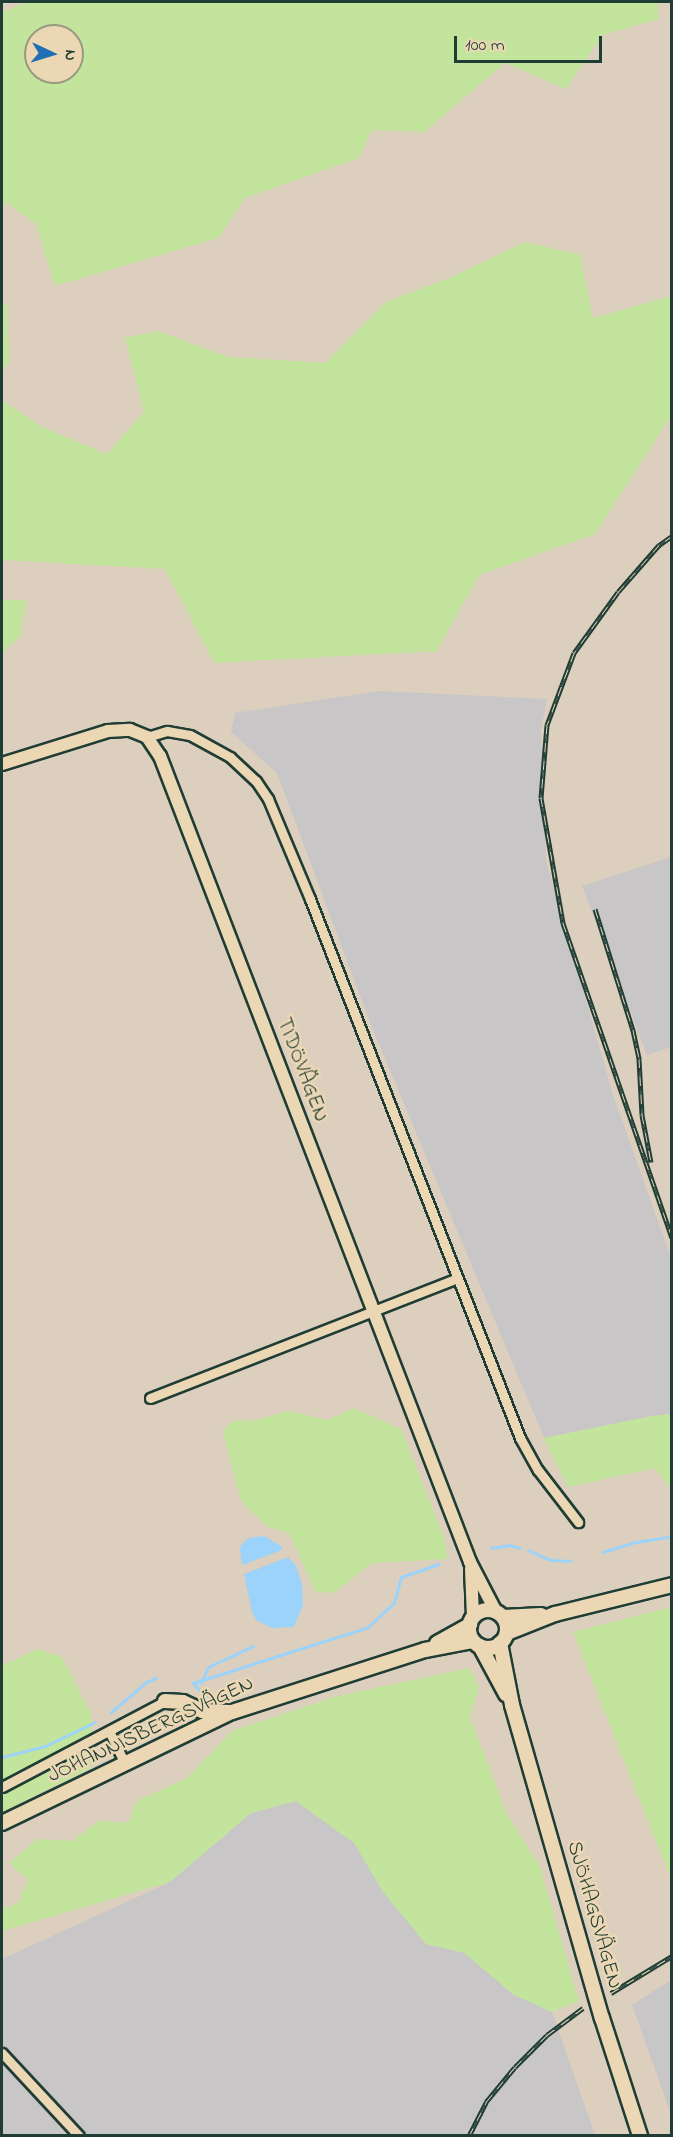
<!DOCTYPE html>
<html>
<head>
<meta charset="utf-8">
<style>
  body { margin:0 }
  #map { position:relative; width:673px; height:2137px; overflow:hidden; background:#dccfbd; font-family:"Indie Flower",sans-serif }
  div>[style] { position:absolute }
  .built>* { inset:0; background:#c8c6c7 }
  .green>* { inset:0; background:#c3e49c }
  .water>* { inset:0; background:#9cd3fb }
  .stream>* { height:3px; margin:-1.5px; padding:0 1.5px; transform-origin:1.5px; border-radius:1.5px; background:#9cd3fb }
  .roads { filter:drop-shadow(2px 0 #1f3d34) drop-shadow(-2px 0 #1f3d34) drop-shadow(0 2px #1f3d34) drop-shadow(0 -2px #1f3d34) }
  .minor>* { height:9px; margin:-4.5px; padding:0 4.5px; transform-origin:4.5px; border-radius:4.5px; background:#ecd7b5 }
  .tertiary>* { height:12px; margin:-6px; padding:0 6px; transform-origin:6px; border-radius:6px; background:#ecd7b5 }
  .secondary>* { height:14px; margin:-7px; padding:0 7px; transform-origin:7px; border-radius:7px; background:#ecd7b5 }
  .secondary>.ring { margin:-7px; padding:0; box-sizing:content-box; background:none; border:14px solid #ecd7b5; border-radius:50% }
  .rail>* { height:5px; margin-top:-2.5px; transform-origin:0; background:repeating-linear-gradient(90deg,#ecd7b5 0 9px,#1f3d34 0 18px); box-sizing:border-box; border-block:2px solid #1f3d34 }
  span { translate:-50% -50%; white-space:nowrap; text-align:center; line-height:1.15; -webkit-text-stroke:5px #ecd7b5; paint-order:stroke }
  .street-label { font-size:21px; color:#1f3d34 }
  .frame { position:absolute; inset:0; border:3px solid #1f3d34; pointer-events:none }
  .north { position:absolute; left:24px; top:24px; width:60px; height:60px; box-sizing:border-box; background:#ecd7b5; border:2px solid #9a9981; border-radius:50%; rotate:94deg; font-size:16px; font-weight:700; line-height:24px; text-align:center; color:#1f3d34 }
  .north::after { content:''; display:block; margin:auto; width:21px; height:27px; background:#1f6fb2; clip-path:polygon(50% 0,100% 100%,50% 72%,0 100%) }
  .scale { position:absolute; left:454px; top:36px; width:148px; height:27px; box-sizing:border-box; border:3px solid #1f3d34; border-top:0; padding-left:8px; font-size:18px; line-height:21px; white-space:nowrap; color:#1f3d34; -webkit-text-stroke:4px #ecd7b5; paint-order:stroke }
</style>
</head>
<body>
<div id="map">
  <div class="built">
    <div style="clip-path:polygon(380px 691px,547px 699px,541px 729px,546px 860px,613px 1095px,671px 1258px,671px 1414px,652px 1416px,544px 1438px,371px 1025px,277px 773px,231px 732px,235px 713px)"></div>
    <div style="clip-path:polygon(671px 857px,671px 1047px,647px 1055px,582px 886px)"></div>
    <div style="clip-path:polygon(296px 1801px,354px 1843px,426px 1944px,464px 1952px,552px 2012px,595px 2135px,2px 2135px,2px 1959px,170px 1882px,251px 1813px)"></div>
    <div style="clip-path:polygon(671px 1980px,671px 2114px,632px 2005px)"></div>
  </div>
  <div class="green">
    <div style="clip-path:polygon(evenodd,27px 2px,657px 2px,659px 19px,603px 35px,566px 89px,505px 63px,424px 132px,372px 130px,359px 158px,245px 198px,218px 238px,55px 286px,36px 224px,7px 203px,2px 204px,2px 12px,27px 2px,36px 36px,72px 36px,72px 72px,36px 72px,36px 36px)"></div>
    <div style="clip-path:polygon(525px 242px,580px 255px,593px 318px,671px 296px,671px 416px,595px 534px,479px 575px,437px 651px,214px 663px,165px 569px,2px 560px,2px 400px,42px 427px,107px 454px,144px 412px,125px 338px,158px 331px,228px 357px,325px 363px,386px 302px,449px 278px)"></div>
    <div style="clip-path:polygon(2px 304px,7px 304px,9px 362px,2px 374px)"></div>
    <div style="clip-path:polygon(2px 600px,27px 600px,20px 637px,2px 653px)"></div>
    <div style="clip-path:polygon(354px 1408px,401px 1429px,445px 1540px,447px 1559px,372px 1563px,335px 1592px,316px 1593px,289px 1533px,268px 1527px,241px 1501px,223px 1431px,233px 1421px,256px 1420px,288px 1411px,328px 1420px)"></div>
    <div style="clip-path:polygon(671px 1414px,671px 1489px,655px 1468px,568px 1487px,544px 1438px,652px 1416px)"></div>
    <div style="clip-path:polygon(671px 1607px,672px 1607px,671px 1879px,573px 1632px)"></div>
    <div style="clip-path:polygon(38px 1649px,62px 1657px,92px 1716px,91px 1768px,2px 1812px,2px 1666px)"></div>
    <div style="clip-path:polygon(469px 1668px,479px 1687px,470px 1717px,506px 1812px,540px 1867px,579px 2001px,552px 2012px,514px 1995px,464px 1953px,426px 1944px,383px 1892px,354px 1843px,296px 1801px,251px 1813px,170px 1882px,2px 1931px,2px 1909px,18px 1903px,28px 1880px,9px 1863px,37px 1839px,72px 1841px,99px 1821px,128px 1823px,137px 1801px,188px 1777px,232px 1731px,334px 1697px)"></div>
  </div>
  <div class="water">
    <div style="clip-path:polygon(264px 1536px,281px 1546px,282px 1550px,242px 1565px,240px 1548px,242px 1544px,249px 1538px)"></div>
    <div style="clip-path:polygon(288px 1557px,296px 1566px,302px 1584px,303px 1605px,294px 1627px,272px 1628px,257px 1621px,252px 1612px,244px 1574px)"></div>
  </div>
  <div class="stream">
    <div style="left:491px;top:1548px;width:18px;rotate:-9deg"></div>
    <div style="left:509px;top:1545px;width:11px;rotate:15deg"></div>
    <div style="left:528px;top:1550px;width:24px;rotate:24deg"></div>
    <div style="left:550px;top:1560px;width:20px;rotate:3deg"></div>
    <div style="left:603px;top:1552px;width:34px;rotate:-17deg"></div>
    <div style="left:636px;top:1542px;width:36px;rotate:-9deg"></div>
    <div style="left:193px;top:1683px;width:184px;rotate:-17.7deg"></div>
    <div style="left:368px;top:1627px;width:35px;rotate:-43deg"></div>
    <div style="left:394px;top:1603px;width:27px;rotate:-75deg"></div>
    <div style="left:401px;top:1577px;width:40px;rotate:-18.9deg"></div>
    <div style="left:193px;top:1683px;width:24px;rotate:48deg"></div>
    <div style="left:201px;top:1683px;width:17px;rotate:-66deg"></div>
    <div style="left:208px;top:1667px;width:50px;rotate:-25deg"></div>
    <div style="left:111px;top:1712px;width:46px;rotate:-40.6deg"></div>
    <div style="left:146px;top:1682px;width:11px;rotate:-22deg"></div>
    <div style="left:2px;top:1757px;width:44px;rotate:-14.3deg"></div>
    <div style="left:45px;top:1746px;width:55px;rotate:-25.6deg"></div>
  </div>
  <div class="roads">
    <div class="minor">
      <div style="left:147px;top:737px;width:21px;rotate:-17deg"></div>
      <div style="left:167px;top:731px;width:23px;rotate:10deg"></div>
      <div style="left:190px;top:735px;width:46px;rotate:28.8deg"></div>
      <div style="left:230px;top:757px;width:35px;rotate:43deg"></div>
      <div style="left:256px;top:781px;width:22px;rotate:56deg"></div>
      <div style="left:268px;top:799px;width:108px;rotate:67.2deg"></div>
      <div style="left:310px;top:899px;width:578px;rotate:68.71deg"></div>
      <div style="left:520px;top:1438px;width:37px;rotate:61deg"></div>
      <div style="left:538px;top:1470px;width:66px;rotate:52.4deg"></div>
      <div style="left:150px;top:1398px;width:330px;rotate:-21.3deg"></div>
      <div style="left:109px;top:1731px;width:34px;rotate:64deg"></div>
      <div style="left:2px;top:1787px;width:184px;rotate:-27.8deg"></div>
      <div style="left:2px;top:2053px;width:113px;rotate:47.1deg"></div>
    </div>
    <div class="tertiary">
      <div style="left:2px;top:764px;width:111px;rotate:-17.3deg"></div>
      <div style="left:108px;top:731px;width:22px;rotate:-3deg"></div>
      <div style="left:130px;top:730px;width:18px;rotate:22deg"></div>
      <div style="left:147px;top:737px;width:23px;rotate:56deg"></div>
      <div style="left:160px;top:756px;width:864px;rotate:68.96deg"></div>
      <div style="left:470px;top:1562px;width:56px;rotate:62.5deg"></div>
      <div style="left:471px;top:1569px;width:48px;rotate:87.6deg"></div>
    </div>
    <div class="secondary">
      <div class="ring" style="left:469px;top:1610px;width:24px;height:24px"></div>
      <div style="left:503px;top:1617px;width:38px;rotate:-3deg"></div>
      <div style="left:507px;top:1633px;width:52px;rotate:-21.6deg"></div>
      <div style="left:555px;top:1614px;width:121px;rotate:-13.9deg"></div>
      <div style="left:437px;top:1643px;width:38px;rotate:-29deg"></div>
      <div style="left:500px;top:1643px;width:63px;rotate:79deg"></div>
      <div style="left:512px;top:1705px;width:326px;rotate:74deg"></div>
      <div style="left:602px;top:2018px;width:124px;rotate:72.1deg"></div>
      <div style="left:480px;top:1646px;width:55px;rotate:61.6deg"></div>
      <div style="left:165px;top:1701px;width:18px;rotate:3deg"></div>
      <div style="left:183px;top:1702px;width:21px;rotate:25deg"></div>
      <div style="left:202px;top:1711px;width:28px;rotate:2deg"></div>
      <div style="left:2px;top:1823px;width:255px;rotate:-25.8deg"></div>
      <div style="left:232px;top:1712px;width:203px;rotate:-17.8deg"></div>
      <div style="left:425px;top:1650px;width:49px;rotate:-10.6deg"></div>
    </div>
  </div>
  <div class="rail">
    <div style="left:672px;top:536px;width:16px;rotate:145deg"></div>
    <div style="left:659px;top:545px;width:62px;rotate:131.1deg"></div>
    <div style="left:618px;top:592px;width:75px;rotate:125.8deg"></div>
    <div style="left:574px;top:653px;width:77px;rotate:110.6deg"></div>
    <div style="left:547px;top:725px;width:73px;rotate:94.7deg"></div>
    <div style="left:541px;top:798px;width:127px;rotate:80deg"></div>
    <div style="left:563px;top:923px;width:333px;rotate:70.9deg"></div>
    <div style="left:595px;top:909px;width:127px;rotate:72.6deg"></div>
    <div style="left:633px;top:1030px;width:30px;rotate:78deg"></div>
    <div style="left:639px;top:1059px;width:56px;rotate:86.9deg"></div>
    <div style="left:642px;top:1115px;width:48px;rotate:79.2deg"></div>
    <div style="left:611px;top:1993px;width:71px;rotate:-31.2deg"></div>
    <div style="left:469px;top:2136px;width:38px;rotate:-63deg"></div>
    <div style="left:486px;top:2102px;width:45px;rotate:-50.4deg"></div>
    <div style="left:515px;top:2067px;width:45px;rotate:-45deg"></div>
    <div style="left:547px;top:2035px;width:45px;rotate:-36.9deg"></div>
  </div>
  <div class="street-label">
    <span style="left:302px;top:1070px;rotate:69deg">TIDÖVÄGEN</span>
    <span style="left:151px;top:1730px;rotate:-25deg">JOHANNISBERGSVÄGEN</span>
    <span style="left:594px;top:1915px;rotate:74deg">SJÖHAGSVÄGEN</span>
  </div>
  <div class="frame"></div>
  <div class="north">N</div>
  <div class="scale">100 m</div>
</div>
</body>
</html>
